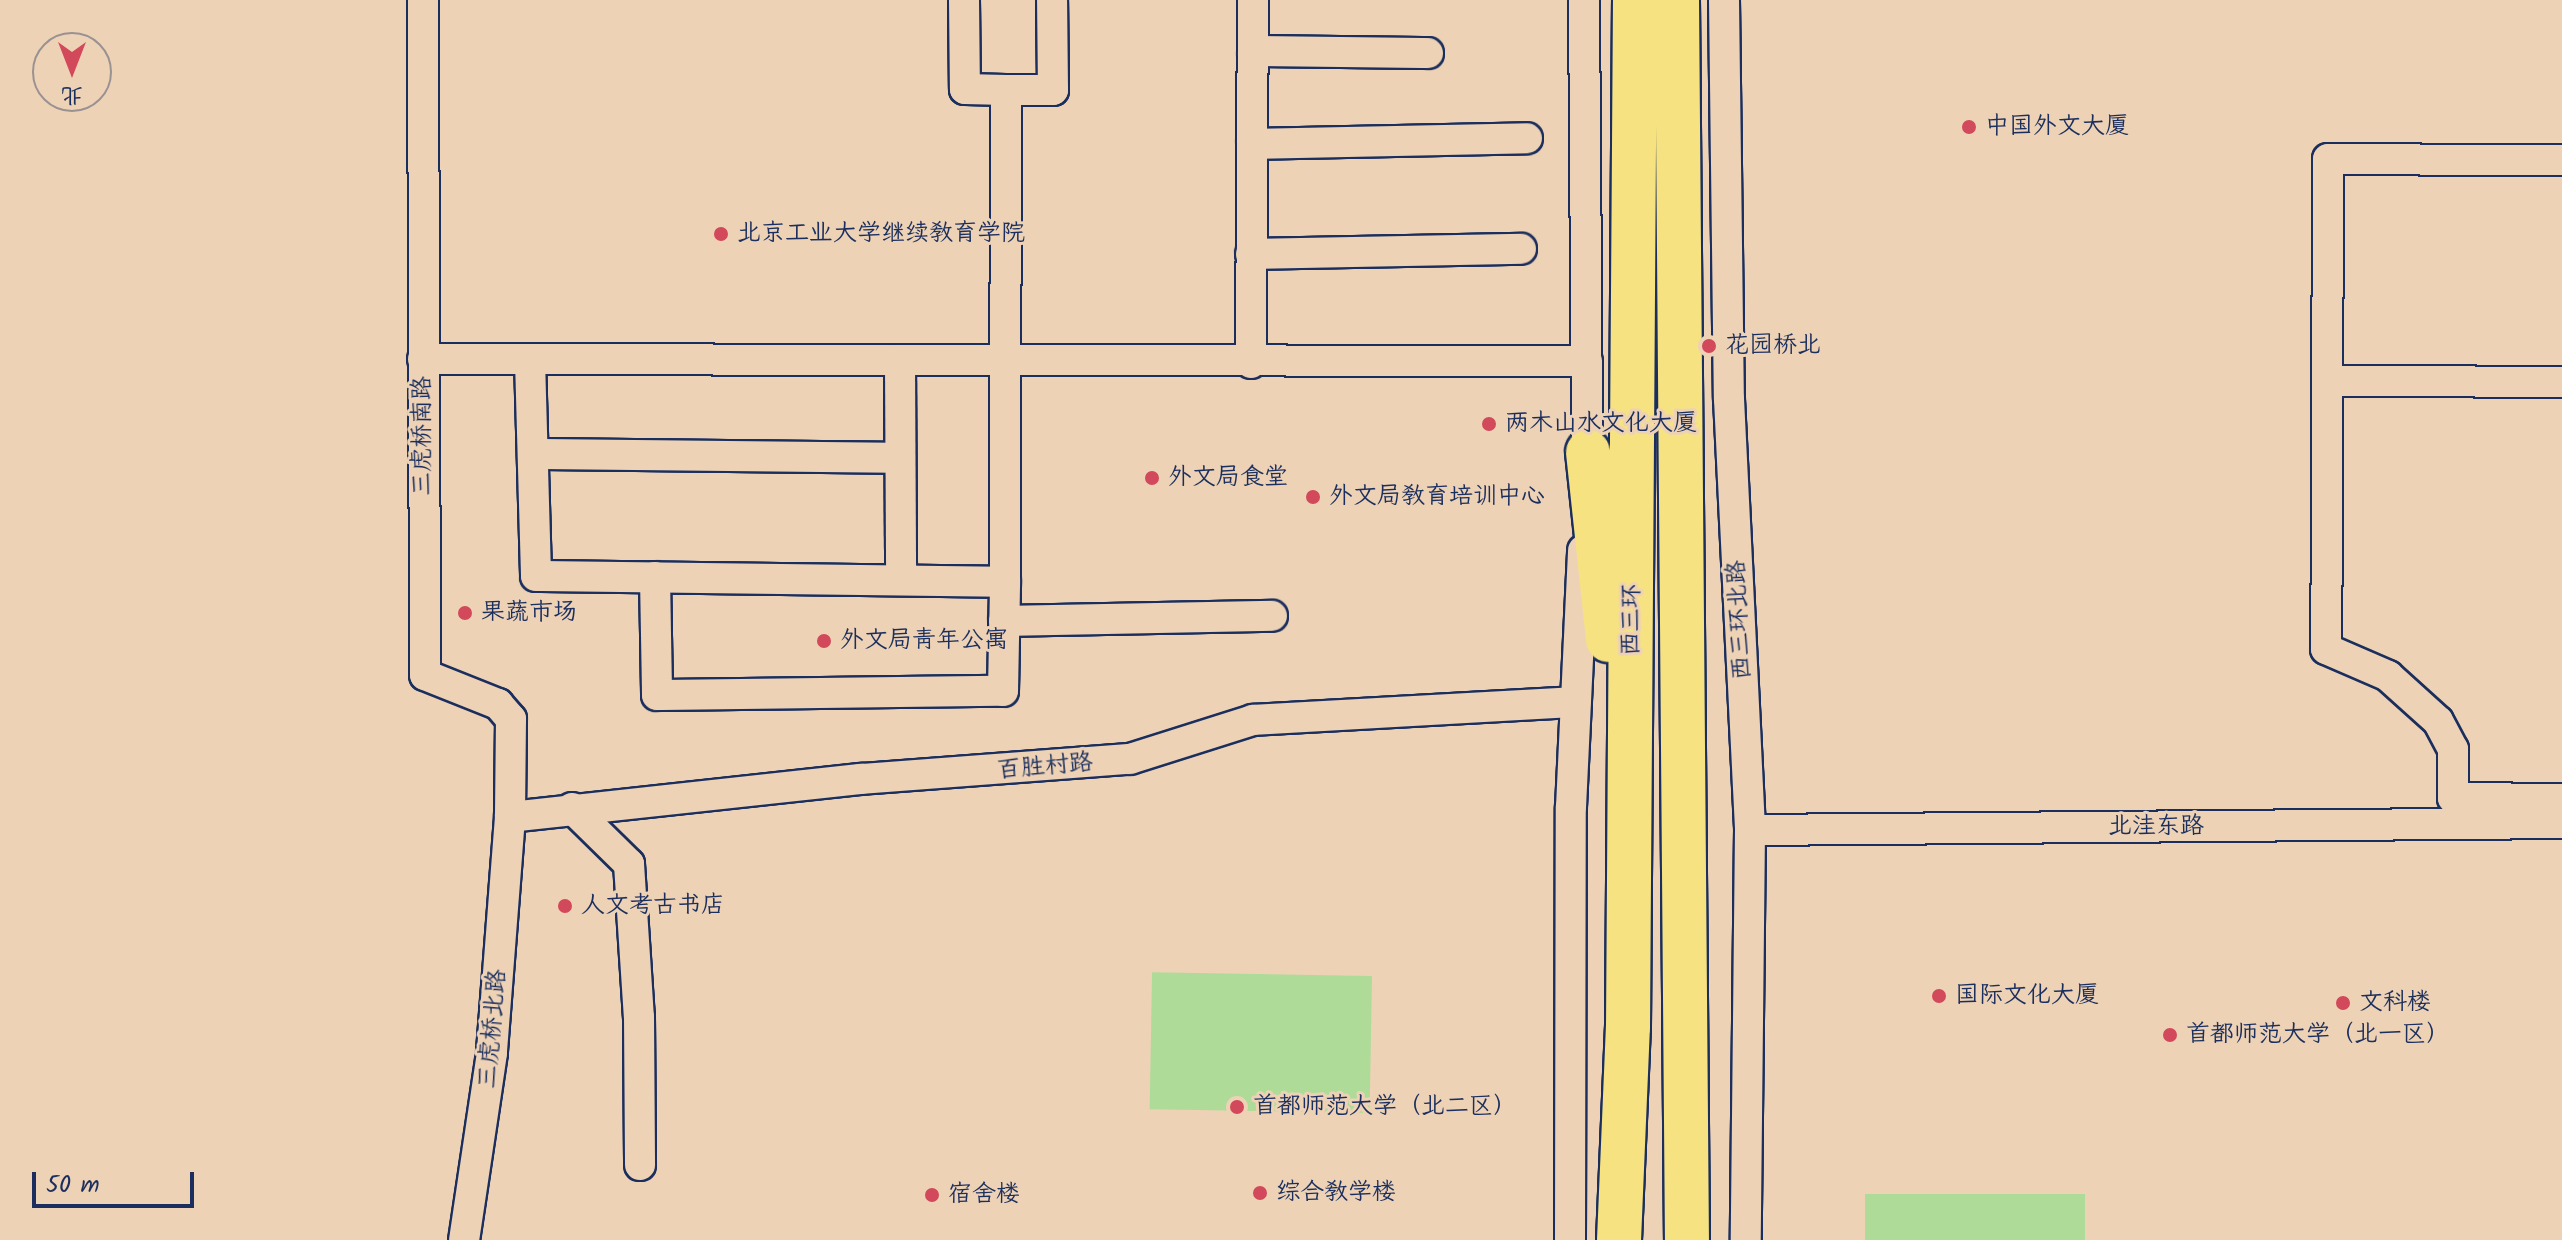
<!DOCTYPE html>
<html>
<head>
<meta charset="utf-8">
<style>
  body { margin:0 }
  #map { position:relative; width:2562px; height:1240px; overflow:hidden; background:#eed2b5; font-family:Kalam,"LXGW WenKai TC",sans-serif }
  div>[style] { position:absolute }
  .green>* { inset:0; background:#afdb99; transform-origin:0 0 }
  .roads { filter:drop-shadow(2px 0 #1b2f5e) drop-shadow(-2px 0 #1b2f5e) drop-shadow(0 2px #1b2f5e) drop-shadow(0 -2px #1b2f5e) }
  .minor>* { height:30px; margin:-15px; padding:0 15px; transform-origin:15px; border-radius:15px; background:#eed2b5 }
  .highway>* { height:44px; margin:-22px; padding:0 22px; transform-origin:22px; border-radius:22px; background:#f6e281 }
  .dots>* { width:22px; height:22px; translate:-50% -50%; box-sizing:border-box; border:4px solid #eed2b5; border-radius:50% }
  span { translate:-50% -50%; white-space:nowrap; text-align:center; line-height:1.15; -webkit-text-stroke:6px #eed2b5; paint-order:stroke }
  .poi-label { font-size:24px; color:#1b2f5e }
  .left { translate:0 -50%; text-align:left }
  .street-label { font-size:24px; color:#1b2f5e }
  .north { position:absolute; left:32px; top:32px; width:80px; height:80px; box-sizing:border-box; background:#eed2b5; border:2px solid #9a9192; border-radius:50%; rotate:180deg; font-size:22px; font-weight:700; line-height:32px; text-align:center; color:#1b2f5e }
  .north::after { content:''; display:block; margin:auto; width:28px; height:36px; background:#d1495b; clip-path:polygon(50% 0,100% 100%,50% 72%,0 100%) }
  .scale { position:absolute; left:32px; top:1172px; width:162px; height:36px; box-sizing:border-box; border:4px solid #1b2f5e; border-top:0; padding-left:10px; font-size:24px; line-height:28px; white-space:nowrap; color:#1b2f5e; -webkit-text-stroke:6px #eed2b5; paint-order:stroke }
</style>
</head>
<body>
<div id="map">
  <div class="green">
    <div style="left:1372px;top:976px;width:137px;height:220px;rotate:91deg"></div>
    <div style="left:1865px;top:1194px;width:220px;height:46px"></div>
  </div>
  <div class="roads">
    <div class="minor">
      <div style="left:423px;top:0;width:675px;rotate:89.83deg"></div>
      <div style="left:425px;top:675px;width:79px;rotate:21.7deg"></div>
      <div style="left:498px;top:704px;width:20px;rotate:49deg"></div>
      <div style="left:511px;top:719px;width:98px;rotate:90.6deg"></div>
      <div style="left:510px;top:817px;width:237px;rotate:94.4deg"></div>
      <div style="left:492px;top:1053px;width:189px;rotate:98.5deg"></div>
      <div style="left:964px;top:0;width:89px;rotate:89.4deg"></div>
      <div style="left:965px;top:89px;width:41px;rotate:1.4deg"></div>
      <div style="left:1006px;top:90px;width:47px"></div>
      <div style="left:1053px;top:90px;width:90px;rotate:-90.6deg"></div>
      <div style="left:1584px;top:0;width:470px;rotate:89.6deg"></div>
      <div style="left:1724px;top:0;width:399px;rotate:89.3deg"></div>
      <div style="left:1729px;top:399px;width:432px;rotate:87.2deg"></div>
      <div style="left:1750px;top:830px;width:410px;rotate:90.6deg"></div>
      <div style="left:1253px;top:51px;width:175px;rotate:0.7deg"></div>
      <div style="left:1252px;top:144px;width:275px;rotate:-1.2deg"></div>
      <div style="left:2562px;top:160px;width:234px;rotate:-179.8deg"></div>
      <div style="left:2328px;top:159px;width:490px;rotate:90.2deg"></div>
      <div style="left:2326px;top:649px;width:68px;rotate:23.5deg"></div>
      <div style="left:2388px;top:676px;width:67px;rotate:42deg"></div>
      <div style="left:2438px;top:721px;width:32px;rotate:62deg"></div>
      <div style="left:2453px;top:749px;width:49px;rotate:90deg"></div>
      <div style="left:2453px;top:798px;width:109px;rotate:0.5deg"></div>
      <div style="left:1251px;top:254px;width:270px;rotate:-1.1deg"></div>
      <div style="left:423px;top:359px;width:1164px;rotate:0.1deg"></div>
      <div style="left:530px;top:360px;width:216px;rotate:88.4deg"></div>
      <div style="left:536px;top:576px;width:469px;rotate:0.7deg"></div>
      <div style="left:1005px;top:582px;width:492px;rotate:-89.9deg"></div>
      <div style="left:900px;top:363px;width:217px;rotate:89.7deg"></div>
      <div style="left:1251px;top:363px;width:363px;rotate:-89.7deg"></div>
      <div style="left:2330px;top:381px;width:232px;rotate:0.2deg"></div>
      <div style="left:533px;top:454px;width:367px;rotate:0.6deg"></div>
      <div style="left:655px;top:577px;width:118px;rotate:89deg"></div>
      <div style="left:657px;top:695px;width:346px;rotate:-0.7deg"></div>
      <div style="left:1003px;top:691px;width:109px;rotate:-88.9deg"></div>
      <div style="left:1004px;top:621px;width:268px;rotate:-1.1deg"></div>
      <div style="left:572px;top:808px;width:80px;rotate:44.5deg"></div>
      <div style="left:629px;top:864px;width:153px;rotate:86.3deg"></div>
      <div style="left:639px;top:1017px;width:148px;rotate:89.6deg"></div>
      <div style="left:510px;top:817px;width:353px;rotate:-6.2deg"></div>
      <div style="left:861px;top:779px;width:270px;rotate:-4.3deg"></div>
      <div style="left:1130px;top:759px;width:129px;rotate:-17.6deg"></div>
      <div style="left:1253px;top:720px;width:323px;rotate:-3.2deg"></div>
      <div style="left:1750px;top:830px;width:812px;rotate:-0.49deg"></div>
      <div style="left:1570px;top:1240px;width:433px;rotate:-89.9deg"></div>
      <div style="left:1571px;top:807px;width:257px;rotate:-87.3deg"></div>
    </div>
    <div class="highway">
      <div style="left:1677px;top:0;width:1240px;rotate:89.54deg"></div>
      <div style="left:1588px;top:452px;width:189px;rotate:83.9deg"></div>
      <div style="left:1619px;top:1240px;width:213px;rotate:-87.6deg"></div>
      <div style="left:1628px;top:1027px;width:1027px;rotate:-89.61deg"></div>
    </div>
  </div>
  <div class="dots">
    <div style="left:1969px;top:127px;background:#d1495b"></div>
    <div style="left:721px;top:234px;background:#d1495b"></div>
    <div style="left:1709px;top:346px;background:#d1495b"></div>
    <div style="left:1489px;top:424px;background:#d1495b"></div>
    <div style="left:1152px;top:478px;background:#d1495b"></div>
    <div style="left:1313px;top:497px;background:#d1495b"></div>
    <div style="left:465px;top:613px;background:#d1495b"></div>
    <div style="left:824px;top:641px;background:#d1495b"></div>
    <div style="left:565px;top:906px;background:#d1495b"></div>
    <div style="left:1939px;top:996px;background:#d1495b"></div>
    <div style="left:2343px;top:1003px;background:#d1495b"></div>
    <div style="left:2170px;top:1035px;background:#d1495b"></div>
    <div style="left:1237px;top:1107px;background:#d1495b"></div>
    <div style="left:1260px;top:1193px;background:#d1495b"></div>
    <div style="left:932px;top:1195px;background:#d1495b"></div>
  </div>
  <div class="poi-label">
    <span class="left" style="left:1985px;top:127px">中国外文大厦</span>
    <span class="left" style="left:737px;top:234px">北京工业大学继续教育学院</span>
    <span class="left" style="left:1725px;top:346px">花园桥北</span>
    <span class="left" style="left:1505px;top:424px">两木山水文化大厦</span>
    <span class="left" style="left:1168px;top:478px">外文局食堂</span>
    <span class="left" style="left:1329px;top:497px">外文局教育培训中心</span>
    <span class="left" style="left:481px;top:613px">果蔬市场</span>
    <span class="left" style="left:840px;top:641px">外文局青年公寓</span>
    <span class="left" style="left:581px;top:906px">人文考古书店</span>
    <span class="left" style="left:1955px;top:996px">国际文化大厦</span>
    <span class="left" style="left:2359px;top:1003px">文科楼</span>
    <span class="left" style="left:2186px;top:1035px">首都师范大学（北一区）</span>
    <span class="left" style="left:1253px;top:1107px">首都师范大学（北二区）</span>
    <span class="left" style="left:1276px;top:1193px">综合教学楼</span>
    <span class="left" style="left:948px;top:1195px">宿舍楼</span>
  </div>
  <div class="street-label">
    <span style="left:423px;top:436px;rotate:-90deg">三虎桥南路</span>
    <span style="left:1632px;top:620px;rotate:-89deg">西三环</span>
    <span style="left:1740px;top:620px;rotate:-93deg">西三环北路</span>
    <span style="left:1045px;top:767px;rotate:-5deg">百胜村路</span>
    <span style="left:2156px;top:827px">北洼东路</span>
    <span style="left:493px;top:1029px;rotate:-85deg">三虎桥北路</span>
  </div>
  <div class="north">北</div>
  <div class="scale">50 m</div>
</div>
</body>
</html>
